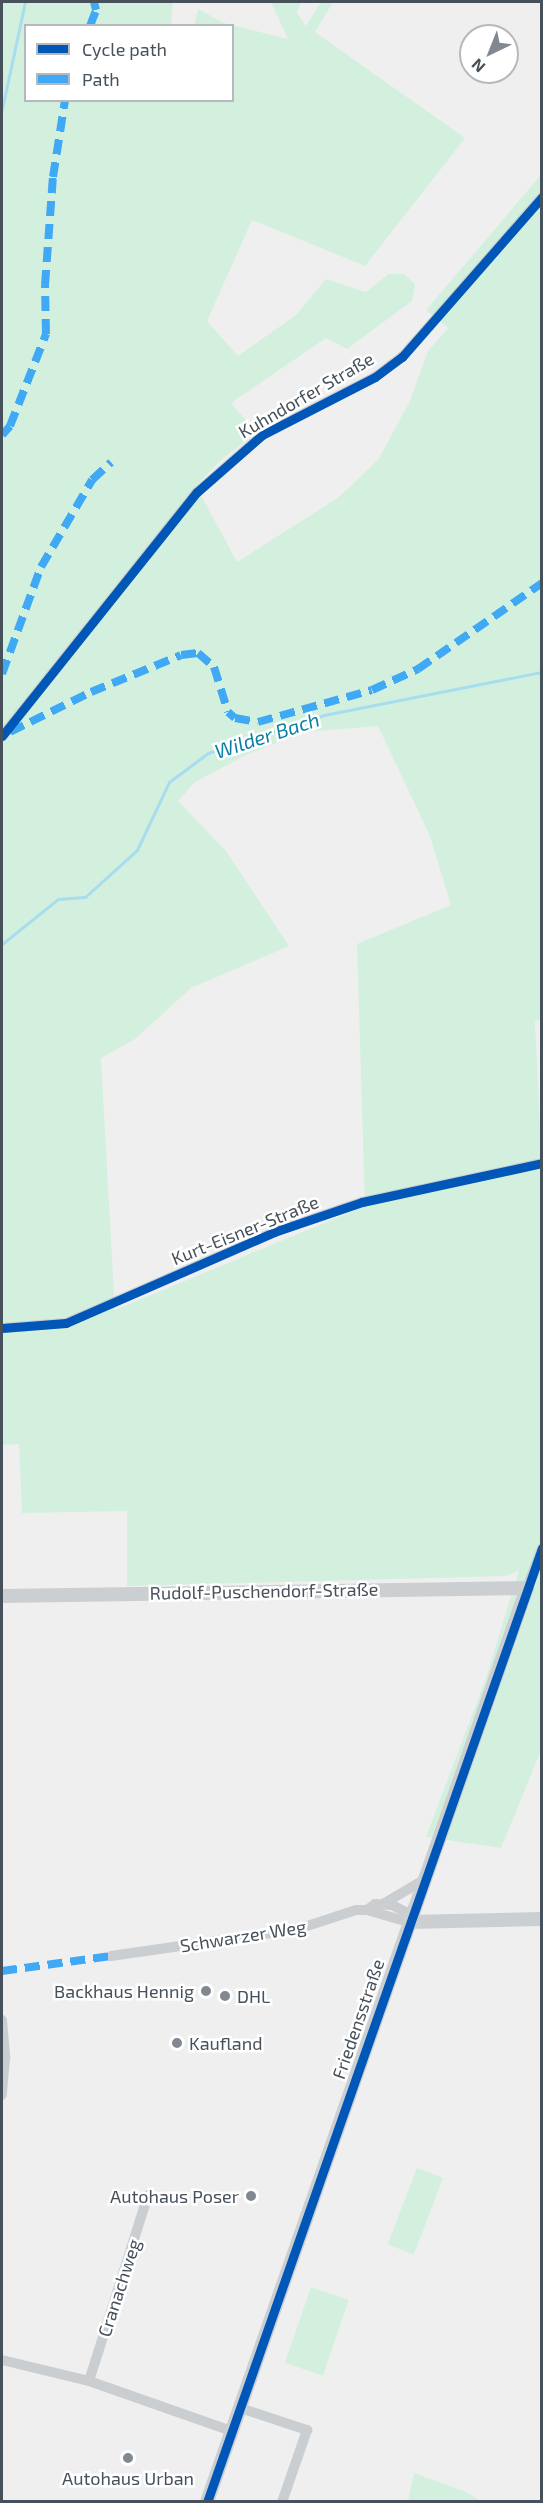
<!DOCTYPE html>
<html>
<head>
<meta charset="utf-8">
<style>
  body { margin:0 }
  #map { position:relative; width:543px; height:2503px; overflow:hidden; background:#f0efef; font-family:"Exo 2",sans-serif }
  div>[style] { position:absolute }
  .green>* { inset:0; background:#d3f0de; transform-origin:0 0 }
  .stream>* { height:3px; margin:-1.5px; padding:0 1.5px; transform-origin:1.5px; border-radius:1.5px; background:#a7ddee }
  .street>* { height:10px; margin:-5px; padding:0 5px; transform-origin:5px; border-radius:5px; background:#cbced0 }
  .secondary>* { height:14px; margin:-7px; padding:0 7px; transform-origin:7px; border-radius:7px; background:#cccfd2 }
  .quiet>* { height:8px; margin-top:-4px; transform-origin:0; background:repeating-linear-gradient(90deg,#3fa9f5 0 15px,transparent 0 23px) }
  .cycleway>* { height:9px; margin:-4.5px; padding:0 4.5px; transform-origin:4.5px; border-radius:4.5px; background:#0057b8 }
  .dots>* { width:16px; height:16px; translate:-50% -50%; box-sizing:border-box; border:3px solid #fff; border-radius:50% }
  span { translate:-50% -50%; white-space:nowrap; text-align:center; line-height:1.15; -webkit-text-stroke:5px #fff; paint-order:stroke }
  .street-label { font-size:18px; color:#46515c }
  .poi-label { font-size:18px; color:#46515c }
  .right { translate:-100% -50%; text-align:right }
  .left { translate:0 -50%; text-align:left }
  .water-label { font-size:20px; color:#097fa4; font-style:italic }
  .frame { position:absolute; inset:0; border:3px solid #46515c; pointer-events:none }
  .legend { position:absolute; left:24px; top:24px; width:210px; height:78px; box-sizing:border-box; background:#fff; border:2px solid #b5b9be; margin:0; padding:8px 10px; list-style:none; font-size:18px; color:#46515c }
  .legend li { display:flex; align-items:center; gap:12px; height:30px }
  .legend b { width:30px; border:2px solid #b5b9be }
  .north { position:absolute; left:459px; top:24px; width:60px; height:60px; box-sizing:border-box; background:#fff; border:2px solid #b5b9be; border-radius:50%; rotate:223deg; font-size:16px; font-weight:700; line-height:24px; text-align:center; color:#46515c }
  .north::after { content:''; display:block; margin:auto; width:21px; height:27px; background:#82888f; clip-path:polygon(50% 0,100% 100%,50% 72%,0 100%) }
</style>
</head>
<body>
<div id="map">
  <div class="green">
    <div style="clip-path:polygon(evenodd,2px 2px,173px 2px,171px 25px,26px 26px,26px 100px,232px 100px,232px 26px,194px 25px,198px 9px,224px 23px,288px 39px,271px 2px,301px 2px,297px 13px,306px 26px,321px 2px,333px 2px,315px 32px,465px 138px,365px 266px,252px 220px,207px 321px,238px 356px,296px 315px,326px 279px,366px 292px,389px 274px,404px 274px,415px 284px,412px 301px,347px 349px,326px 338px,231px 403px,257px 433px,222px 459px,196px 486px,237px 562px,339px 497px,378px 460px,409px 403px,428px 351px,448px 328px,426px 310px,541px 175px,542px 1020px,535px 1021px,542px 1168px,542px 1748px,501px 1848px,426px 1837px,486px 1678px,519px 1570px,507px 1576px,127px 1586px,127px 1511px,22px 1513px,19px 1444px,2px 1445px,2px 2px,378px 726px,430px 836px,451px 905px,357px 944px,365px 1206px,115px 1310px,101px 1058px,135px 1039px,191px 988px,289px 946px,226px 851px,178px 801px,195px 782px,248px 754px,304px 732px,378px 726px)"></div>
    <div style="left:417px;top:2168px;width:28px;height:82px;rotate:21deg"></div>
    <div style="left:311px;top:2287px;width:40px;height:80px;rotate:19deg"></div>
    <div style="clip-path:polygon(414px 2473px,466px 2492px,481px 2501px,408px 2501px)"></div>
  </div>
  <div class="stream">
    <div style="left:2px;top:109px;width:109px;rotate:-77.9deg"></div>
    <div style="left:2px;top:944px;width:72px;rotate:-38.8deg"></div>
    <div style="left:58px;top:899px;width:27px;rotate:-4deg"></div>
    <div style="left:85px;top:897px;width:70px;rotate:-42.1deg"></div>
    <div style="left:137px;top:850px;width:75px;rotate:-64.8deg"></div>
    <div style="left:169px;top:782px;width:49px;rotate:-36.6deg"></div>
    <div style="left:208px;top:753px;width:122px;rotate:-18.1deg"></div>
    <div style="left:324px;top:715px;width:222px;rotate:-11.2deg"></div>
  </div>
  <div class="street">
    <div style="left:2px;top:736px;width:312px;rotate:-51.4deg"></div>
    <div style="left:197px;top:492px;width:86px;rotate:-41.2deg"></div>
    <div style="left:262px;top:435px;width:127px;rotate:-27.2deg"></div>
    <div style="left:375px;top:377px;width:34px;rotate:-37deg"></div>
    <div style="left:402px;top:357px;width:213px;rotate:-48.8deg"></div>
    <div style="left:2px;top:1328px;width:64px;rotate:-4.5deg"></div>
    <div style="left:66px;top:1323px;width:227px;rotate:-23.6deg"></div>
    <div style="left:274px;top:1232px;width:93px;rotate:-18.8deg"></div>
    <div style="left:362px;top:1202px;width:184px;rotate:-12.2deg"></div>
    <div style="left:527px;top:1588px;width:43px;rotate:-69.4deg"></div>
    <div style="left:383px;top:1904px;width:45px;rotate:-30.5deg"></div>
    <div style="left:367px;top:1910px;width:10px;rotate:-37deg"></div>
    <div style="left:375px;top:1904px;width:17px;rotate:3deg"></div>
    <div style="left:392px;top:1905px;width:13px;rotate:27deg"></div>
    <div style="left:404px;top:1911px;width:12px;rotate:70deg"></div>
    <div style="left:111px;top:1956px;width:189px;rotate:-8.2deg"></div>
    <div style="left:298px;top:1929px;width:61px;rotate:-18.1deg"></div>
    <div style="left:356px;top:1910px;width:11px"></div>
    <div style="left:367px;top:1910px;width:43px;rotate:16.3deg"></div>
    <div style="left:2px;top:2020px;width:38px;rotate:85deg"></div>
    <div style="left:5px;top:2058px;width:37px;rotate:95deg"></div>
    <div style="left:2px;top:2360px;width:89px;rotate:13.6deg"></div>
    <div style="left:89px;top:2381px;width:151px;rotate:19.3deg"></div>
    <div style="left:89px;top:2381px;width:195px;rotate:-72.4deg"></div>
    <div style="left:240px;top:2408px;width:71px;rotate:18.2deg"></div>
    <div style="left:307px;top:2430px;width:76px;rotate:109.1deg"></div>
  </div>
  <div class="secondary">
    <div style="left:2px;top:1596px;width:525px;rotate:-0.87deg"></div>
    <div style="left:527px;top:1588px;width:968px;rotate:109.3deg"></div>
    <div style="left:408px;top:1922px;width:134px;rotate:-1.3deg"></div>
  </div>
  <div class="quiet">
    <div style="left:90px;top:26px;width:17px;rotate:-69deg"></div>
    <div style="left:96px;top:10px;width:8px;rotate:-104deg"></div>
    <div style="left:2px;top:435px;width:12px;rotate:-48deg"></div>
    <div style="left:10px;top:426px;width:99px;rotate:-68.6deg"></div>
    <div style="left:46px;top:334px;width:49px;rotate:-91.2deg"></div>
    <div style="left:45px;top:285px;width:108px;rotate:-85.8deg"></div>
    <div style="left:53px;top:177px;width:78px;rotate:-81.1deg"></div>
    <div style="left:2px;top:674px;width:114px;rotate:-70deg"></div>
    <div style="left:41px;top:567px;width:101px;rotate:-59.6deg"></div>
    <div style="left:92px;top:480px;width:26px;rotate:-43deg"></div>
    <div style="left:10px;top:732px;width:90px;rotate:-26.3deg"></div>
    <div style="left:91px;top:692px;width:97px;rotate:-22.3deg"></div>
    <div style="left:181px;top:655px;width:17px;rotate:-7deg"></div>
    <div style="left:198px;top:653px;width:21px;rotate:41deg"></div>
    <div style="left:214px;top:667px;width:47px;rotate:72.7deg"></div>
    <div style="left:228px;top:712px;width:9px;rotate:41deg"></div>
    <div style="left:235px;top:718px;width:23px;rotate:10deg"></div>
    <div style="left:258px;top:722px;width:118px;rotate:-15.7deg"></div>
    <div style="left:372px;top:690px;width:51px;rotate:-24.5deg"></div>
    <div style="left:418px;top:669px;width:151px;rotate:-34.7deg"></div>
    <div style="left:2px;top:1971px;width:110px;rotate:-7.8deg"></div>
  </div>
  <div class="cycleway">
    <div style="left:2px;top:736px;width:312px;rotate:-51.4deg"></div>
    <div style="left:197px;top:492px;width:86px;rotate:-41.2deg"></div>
    <div style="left:262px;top:435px;width:127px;rotate:-27.2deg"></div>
    <div style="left:375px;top:377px;width:34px;rotate:-37deg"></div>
    <div style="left:402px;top:357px;width:213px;rotate:-48.8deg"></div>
    <div style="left:2px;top:1328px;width:64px;rotate:-4.5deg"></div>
    <div style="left:66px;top:1323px;width:227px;rotate:-23.6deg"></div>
    <div style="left:274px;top:1232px;width:93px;rotate:-18.8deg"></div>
    <div style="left:362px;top:1202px;width:184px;rotate:-12.2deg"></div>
    <div style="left:207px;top:2502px;width:1011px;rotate:-70.65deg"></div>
  </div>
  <div class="dots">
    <div style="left:206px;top:1991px;background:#82888f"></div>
    <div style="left:225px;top:1996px;background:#82888f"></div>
    <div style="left:177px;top:2043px;background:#82888f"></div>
    <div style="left:251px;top:2196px;background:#82888f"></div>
    <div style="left:128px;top:2458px;background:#82888f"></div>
  </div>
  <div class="street-label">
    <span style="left:306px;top:395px;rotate:-30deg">Kuhndorfer Straße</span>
    <span style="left:245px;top:1230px;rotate:-22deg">Kurt-Eisner-Straße</span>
    <span style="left:264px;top:1591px;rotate:-1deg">Rudolf-Puschendorf-Straße</span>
    <span style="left:243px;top:1936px;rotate:-9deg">Schwarzer Weg</span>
    <span style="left:358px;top:2019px;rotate:-71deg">Friedensstraße</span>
    <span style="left:119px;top:2288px;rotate:-72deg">Cranachweg</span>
  </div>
  <div class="poi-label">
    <span class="right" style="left:194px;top:1991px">Backhaus Hennig</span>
    <span class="left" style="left:237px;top:1996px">DHL</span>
    <span class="left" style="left:189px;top:2043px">Kaufland</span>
    <span class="right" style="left:239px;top:2196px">Autohaus Poser</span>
    <span style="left:128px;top:2478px">Autohaus Urban</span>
  </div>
  <div class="water-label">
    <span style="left:267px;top:735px;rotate:-18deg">Wilder Bach</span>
  </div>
  <div class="frame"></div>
  <ul class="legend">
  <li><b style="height:8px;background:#0057b8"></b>Cycle path</li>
  <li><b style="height:8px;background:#3fa9f5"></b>Path</li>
  </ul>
  <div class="north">N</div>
</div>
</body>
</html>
